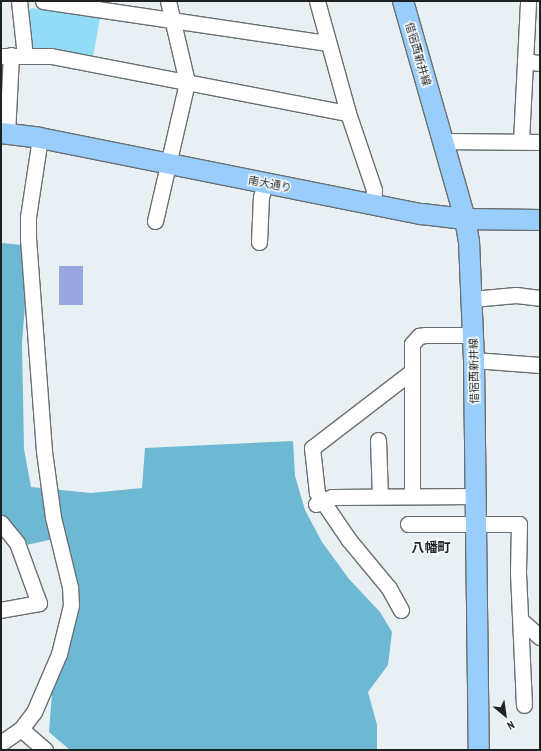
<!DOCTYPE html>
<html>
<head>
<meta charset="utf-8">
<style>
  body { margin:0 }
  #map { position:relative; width:541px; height:751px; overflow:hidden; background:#e8f0f3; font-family:"PT Sans Narrow","Noto Sans JP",sans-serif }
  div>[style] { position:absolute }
  .green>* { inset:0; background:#92dcf7 }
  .forest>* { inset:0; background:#6db8d3 }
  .water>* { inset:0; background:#9aa8e1; transform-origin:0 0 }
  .roads { filter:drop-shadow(1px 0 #696f72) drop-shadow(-1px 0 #696f72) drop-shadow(0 1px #696f72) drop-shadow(0 -1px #696f72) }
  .minor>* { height:15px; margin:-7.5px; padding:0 7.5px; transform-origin:7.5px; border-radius:7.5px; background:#fff }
  .major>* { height:20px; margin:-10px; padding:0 10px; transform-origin:10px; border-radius:10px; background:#99cdfc }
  span { translate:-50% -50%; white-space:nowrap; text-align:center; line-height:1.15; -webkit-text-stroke:3px #f8fcfe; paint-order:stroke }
  .street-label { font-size:11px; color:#1f2223 }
  .quarter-label { font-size:13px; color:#1f2223; font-weight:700 }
  .frame { position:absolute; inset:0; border:2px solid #1f2223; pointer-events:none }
  .north { position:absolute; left:485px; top:695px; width:40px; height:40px; -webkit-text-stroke:3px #f8fcfe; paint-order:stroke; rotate:151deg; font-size:11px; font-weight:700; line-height:16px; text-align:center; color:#1f2223 }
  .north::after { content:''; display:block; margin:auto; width:14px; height:18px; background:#1f2223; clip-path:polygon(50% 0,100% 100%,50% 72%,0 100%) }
</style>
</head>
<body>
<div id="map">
  <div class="green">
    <div style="clip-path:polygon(32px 8px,100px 18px,93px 57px,37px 51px,32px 48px,26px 12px)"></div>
  </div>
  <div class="forest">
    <div style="clip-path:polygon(1px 243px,23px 245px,26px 292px,22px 343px,24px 449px,31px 487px,91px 493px,142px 488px,145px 448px,293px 441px,295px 476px,305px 510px,322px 542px,349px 579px,380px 612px,392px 632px,388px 665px,368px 692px,377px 725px,377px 750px,70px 750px,49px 732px,53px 680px,71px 638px,75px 614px,63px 537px,26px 545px,1px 516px)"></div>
  </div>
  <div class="water">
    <div style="left:59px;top:266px;width:24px;height:39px"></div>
  </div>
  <div class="roads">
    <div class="minor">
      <div style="left:19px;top:1px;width:55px;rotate:83.8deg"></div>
      <div style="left:43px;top:1px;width:288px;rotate:8.4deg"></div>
      <div style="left:317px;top:1px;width:116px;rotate:74.5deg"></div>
      <div style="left:348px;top:113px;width:81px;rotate:71.3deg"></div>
      <div style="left:374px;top:190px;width:15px;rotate:94deg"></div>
      <div style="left:1px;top:56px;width:50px"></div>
      <div style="left:51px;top:56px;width:302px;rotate:10.9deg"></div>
      <div style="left:525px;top:61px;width:15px;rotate:8deg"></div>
      <div style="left:7px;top:134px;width:79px;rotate:-87.1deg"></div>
      <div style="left:443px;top:141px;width:97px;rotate:0.6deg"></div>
      <div style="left:521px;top:141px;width:140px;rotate:-87.1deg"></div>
      <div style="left:155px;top:221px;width:143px;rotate:-77deg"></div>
      <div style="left:187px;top:82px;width:83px;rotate:-103.2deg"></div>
      <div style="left:259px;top:242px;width:45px;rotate:-87.5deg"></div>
      <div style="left:261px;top:197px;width:14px;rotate:-73deg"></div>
      <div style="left:472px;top:299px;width:44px;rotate:-5.2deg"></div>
      <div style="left:516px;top:295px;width:24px;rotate:7deg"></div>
      <div style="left:474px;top:360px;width:66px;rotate:4.3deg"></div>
      <div style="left:378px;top:440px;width:56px;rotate:88deg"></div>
      <div style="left:412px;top:496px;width:152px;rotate:-90deg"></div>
      <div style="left:412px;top:344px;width:11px;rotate:-49deg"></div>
      <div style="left:419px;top:336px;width:6px;rotate:-9deg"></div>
      <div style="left:425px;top:335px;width:48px"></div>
      <div style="left:316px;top:504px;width:17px;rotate:-24deg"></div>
      <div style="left:332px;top:497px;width:144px;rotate:-0.4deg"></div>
      <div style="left:1px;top:523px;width:26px;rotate:51deg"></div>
      <div style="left:17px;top:543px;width:64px;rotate:69.9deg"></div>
      <div style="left:39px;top:603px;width:39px;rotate:170deg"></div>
      <div style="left:408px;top:524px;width:111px"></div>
      <div style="left:519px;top:524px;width:49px;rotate:91.2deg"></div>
      <div style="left:518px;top:573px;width:132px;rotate:87.4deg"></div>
      <div style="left:401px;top:610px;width:26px;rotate:-119deg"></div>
      <div style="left:388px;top:587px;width:61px;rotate:-129.7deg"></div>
      <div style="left:349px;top:540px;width:57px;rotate:-124.2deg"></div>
      <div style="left:317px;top:493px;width:45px;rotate:-96.3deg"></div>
      <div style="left:312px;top:448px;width:125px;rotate:-37.5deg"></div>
      <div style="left:522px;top:621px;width:24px;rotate:42deg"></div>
      <div style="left:21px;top:729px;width:32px;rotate:41deg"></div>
      <div style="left:1px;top:743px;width:24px;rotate:-35deg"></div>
      <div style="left:21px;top:729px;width:21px;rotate:-53deg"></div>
      <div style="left:34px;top:712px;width:63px;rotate:-66.7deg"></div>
      <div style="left:59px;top:654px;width:50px;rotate:-76.2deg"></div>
      <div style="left:71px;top:605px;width:18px;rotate:-93deg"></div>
      <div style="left:70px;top:587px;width:72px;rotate:-103.7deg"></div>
      <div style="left:53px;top:517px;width:67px;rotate:-97.8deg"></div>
      <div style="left:44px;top:451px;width:213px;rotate:-94.3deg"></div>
      <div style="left:28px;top:239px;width:22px;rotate:-90deg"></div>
      <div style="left:28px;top:217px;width:80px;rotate:-81.4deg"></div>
    </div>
    <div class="major">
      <div style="left:403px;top:1px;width:227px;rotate:74.1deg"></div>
      <div style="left:465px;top:219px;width:22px;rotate:80deg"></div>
      <div style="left:469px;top:241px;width:119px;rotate:87.6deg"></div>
      <div style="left:474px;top:360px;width:390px;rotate:89.3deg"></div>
      <div style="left:1px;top:133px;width:39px;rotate:7deg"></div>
      <div style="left:40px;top:138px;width:389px;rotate:11.3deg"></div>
      <div style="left:422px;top:214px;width:43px;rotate:6.6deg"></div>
      <div style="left:465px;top:219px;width:75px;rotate:0.8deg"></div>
    </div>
  </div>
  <div class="street-label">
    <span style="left:418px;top:54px;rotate:74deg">借宿西新井線</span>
    <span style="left:270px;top:184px;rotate:11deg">南大通り</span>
    <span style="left:474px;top:371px;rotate:-91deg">借宿西新井線</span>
  </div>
  <div class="quarter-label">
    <span style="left:431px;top:548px">八幡町</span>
  </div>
  <div class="frame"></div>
  <div class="north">N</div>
</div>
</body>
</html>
